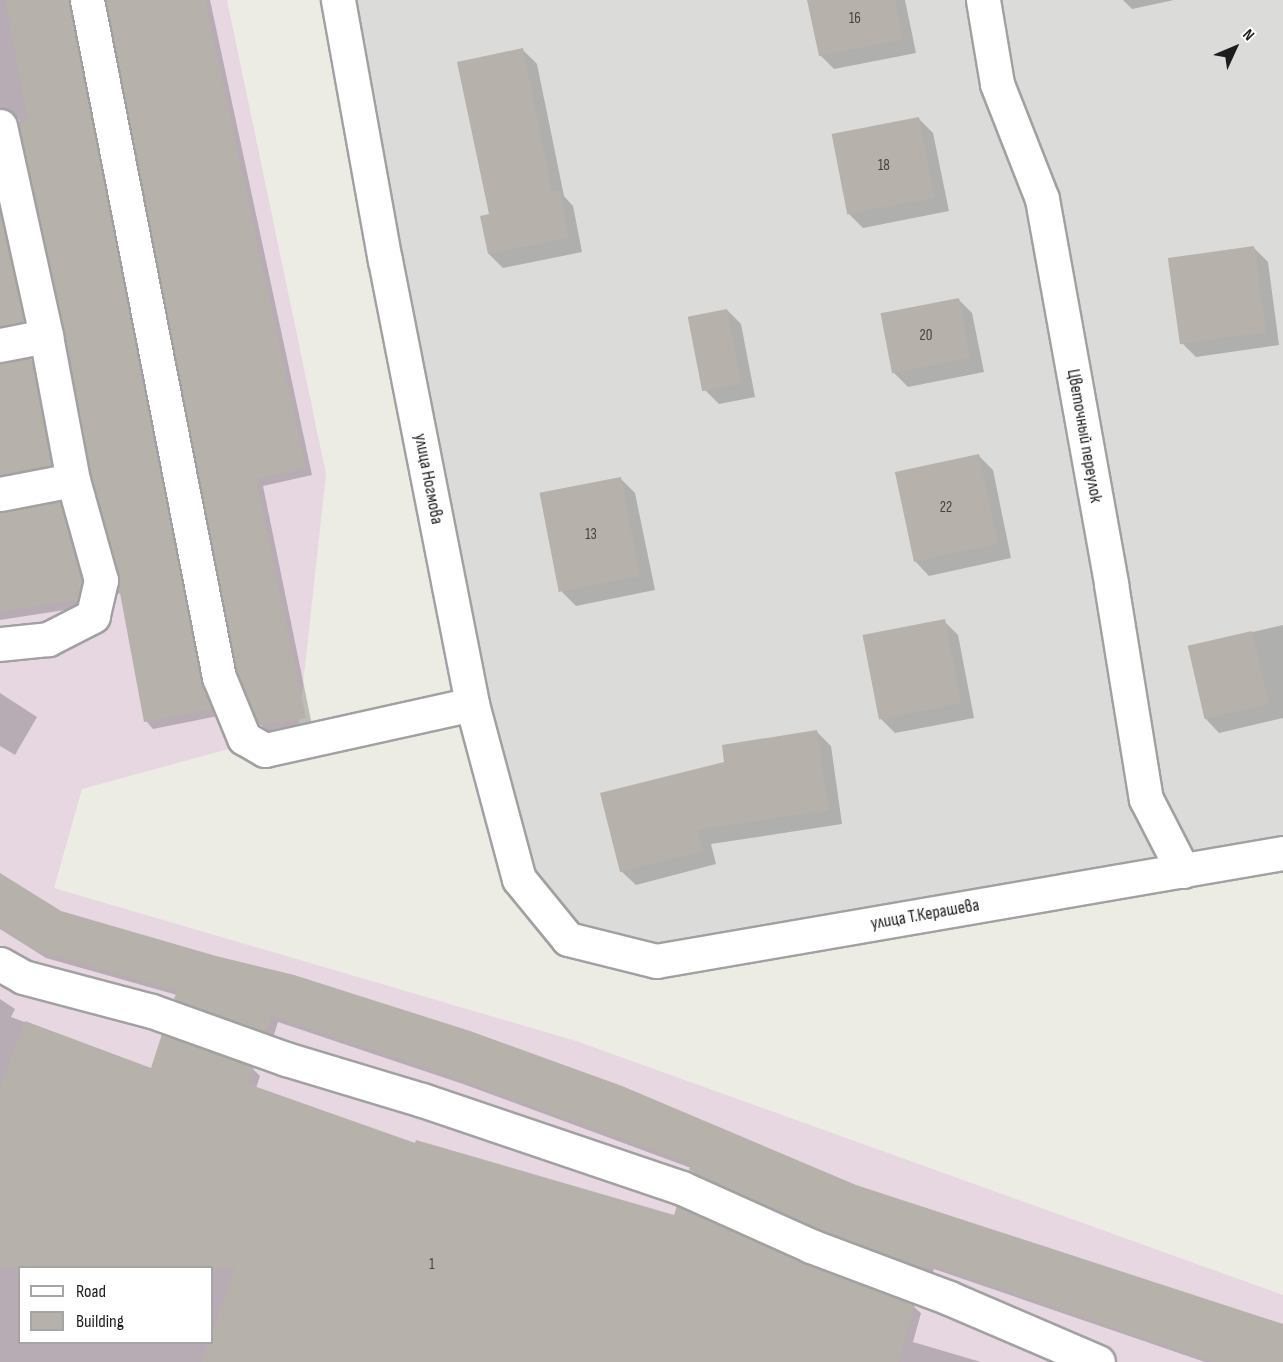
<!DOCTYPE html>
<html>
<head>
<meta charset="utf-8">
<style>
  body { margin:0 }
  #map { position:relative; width:1283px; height:1362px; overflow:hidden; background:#edece4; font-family:"Sofia Sans Condensed",sans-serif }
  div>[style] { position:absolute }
  .residential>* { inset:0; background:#dbdbda }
  .industrial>* { inset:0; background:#e6d7e1 }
  .shadow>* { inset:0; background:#0003 }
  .building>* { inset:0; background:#b6b1aa; transform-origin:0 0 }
  .roads { filter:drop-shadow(2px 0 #a1a1a1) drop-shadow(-2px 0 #a1a1a1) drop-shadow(0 2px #a1a1a1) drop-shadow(0 -2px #a1a1a1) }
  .minor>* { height:33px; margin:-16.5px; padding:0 16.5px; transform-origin:16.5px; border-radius:16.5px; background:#fff }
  span { translate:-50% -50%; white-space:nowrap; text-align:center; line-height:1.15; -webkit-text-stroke:4.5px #fff; paint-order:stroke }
  .number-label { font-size:15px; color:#434240 }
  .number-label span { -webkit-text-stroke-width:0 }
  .street-label { font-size:18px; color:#1d1d1d }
  .legend { position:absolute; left:18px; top:1266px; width:195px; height:78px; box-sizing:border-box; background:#fff; border:2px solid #a5a5a5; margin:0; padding:8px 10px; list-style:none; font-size:18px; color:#1d1d1d }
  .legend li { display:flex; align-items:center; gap:12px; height:30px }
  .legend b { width:30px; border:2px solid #a5a5a5 }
  .north { position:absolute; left:1205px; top:18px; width:60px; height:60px; -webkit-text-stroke:4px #fff; paint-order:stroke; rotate:46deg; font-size:16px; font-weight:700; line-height:24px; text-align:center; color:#1d1d1d }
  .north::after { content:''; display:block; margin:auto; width:21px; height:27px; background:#1d1d1d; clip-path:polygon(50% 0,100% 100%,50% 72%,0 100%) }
</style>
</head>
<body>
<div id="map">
  <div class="residential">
    <div style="clip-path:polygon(338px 0,1283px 0,1283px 853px,656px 961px,568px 939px,519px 879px)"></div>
  </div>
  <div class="industrial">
    <div style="clip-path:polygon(evenodd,0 0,227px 0,326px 474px,298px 730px,82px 789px,54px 888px,576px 1041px,1283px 1295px,1283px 1362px,0 1362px,0 0,20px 1268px,212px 1268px,212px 1342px,20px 1342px,20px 1268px)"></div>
  </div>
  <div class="shadow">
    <div style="clip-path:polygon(0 0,77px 0,218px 716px,153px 729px,146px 721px,122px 596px,119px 593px,121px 575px,20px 121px,15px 115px,0 117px)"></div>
    <div style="clip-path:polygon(108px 0,210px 0,312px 475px,263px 486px,312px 725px,268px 732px,260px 724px)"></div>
    <div style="clip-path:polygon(809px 0,905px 0,916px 53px,834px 69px,820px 55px)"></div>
    <div style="clip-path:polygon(1123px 0,1174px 0,1132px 9px)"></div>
    <div style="clip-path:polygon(523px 50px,537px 64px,564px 196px,573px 206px,582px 252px,503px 268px,489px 254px,491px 215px)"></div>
    <div style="clip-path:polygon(919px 119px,933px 133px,949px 211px,863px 228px,849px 214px)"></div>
    <div style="clip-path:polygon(0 191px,30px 328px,0 336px)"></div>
    <div style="clip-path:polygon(1254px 248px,1268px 262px,1279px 345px,1196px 357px,1182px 343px)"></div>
    <div style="clip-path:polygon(958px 299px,972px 313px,984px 372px,908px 387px,894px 373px)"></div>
    <div style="clip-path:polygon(727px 310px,741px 324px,755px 397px,719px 404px,705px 390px)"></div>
    <div style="clip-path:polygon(31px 360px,38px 367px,58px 472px,0 485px,0 364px)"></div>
    <div style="clip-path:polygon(979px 456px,993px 470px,1011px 558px,929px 576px,915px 561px)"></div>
    <div style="clip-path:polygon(621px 479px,635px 493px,655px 590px,576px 606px,562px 592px)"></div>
    <div style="clip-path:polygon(59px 503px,67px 511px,88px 589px,84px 607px,0 620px,0 514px)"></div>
    <div style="clip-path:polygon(944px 621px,958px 635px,974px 718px,895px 733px,881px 719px)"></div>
    <div style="clip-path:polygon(1283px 625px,1283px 718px,1219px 733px,1205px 718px,1189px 647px)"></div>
    <div style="clip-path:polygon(0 693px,37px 717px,15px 755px,0 746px)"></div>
    <div style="clip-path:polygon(817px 732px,831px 746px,842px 824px,711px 844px,716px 864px,636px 885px,621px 871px,726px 763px)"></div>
    <div style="clip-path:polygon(0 875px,60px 912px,855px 1187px,1283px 1325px,1283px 1362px,1205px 1362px,934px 1269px,932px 1275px,826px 1235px,697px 1177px,691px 1168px,463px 1084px,278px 1022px,273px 1038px,182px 1005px,176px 999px,177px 995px,46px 958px,0 929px)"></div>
    <div style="clip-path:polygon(evenodd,0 999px,15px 1009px,11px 1017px,152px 1070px,253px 1069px,260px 1076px,256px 1088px,416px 1145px,803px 1265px,914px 1307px,921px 1313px,913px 1342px,981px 1362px,0 1362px,0 999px,20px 1268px,212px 1268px,212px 1342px,20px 1342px,20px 1268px)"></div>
  </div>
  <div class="building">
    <div style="clip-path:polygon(5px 0,69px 0,201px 681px,212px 709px,144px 722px,120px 593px,117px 594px,119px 575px,91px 476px,64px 332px,18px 121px,28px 120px)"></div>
    <div style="clip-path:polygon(106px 0,205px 0,306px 468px,256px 479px,306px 718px,259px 725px,237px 672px)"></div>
    <div style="clip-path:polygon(807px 0,895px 0,903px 39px,819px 56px)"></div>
    <div style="clip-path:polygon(523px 48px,552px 191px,560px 190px,569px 238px,488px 254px,480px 216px,489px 214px,457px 62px)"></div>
    <div style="left:919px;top:117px;width:82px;height:89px;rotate:79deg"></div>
    <div style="clip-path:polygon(0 214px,24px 321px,0 326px)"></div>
    <div style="left:1254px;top:246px;width:87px;height:87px;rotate:82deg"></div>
    <div style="left:959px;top:298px;width:61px;height:80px;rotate:79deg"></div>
    <div style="left:727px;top:309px;width:76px;height:40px;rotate:79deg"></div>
    <div style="clip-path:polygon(31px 358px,51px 465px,0 475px,0 363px)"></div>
    <div style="left:979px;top:454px;width:92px;height:86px;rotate:78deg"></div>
    <div style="left:621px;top:477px;width:101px;height:83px;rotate:79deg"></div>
    <div style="clip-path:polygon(60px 502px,82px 581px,77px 600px,0 612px,0 512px)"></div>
    <div style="left:945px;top:619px;width:86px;height:84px;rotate:79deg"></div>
    <div style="left:1252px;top:631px;width:75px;height:66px;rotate:77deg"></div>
    <div style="clip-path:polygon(817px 730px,829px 810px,698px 830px,703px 851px,620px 872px,600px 793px,724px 762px,722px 745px)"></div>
    <div style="clip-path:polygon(0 873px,61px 911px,216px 956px,294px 975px,470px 1031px,622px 1086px,856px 1185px,1283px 1324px,1283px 1362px,1215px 1362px,927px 1264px,926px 1269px,818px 1229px,689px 1170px,691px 1164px,455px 1078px,271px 1016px,266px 1032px,174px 999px,177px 991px,36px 951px,0 928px)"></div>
    <div style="clip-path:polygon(25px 1021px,151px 1068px,162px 1034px,254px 1067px,248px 1084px,415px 1143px,416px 1140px,674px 1215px,677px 1206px,803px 1263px,915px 1305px,898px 1362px,202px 1362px,209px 1342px,212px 1342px,212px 1334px,235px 1268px,0 1268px,0 1088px)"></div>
  </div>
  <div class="roads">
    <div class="minor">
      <div style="left:87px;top:0;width:690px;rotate:78.97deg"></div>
      <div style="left:219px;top:677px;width:66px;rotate:67.7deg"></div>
      <div style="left:244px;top:738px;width:24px;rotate:30deg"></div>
      <div style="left:265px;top:750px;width:212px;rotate:-12.5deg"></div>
      <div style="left:338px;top:0;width:264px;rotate:79.8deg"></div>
      <div style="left:385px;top:260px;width:452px;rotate:78.9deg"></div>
      <div style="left:472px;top:704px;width:181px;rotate:75deg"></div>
      <div style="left:519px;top:879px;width:77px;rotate:50.8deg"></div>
      <div style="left:568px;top:939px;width:91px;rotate:14deg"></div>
      <div style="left:656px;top:961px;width:636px;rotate:-9.77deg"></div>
      <div style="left:983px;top:0;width:85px;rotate:80.5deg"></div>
      <div style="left:997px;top:84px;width:123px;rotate:68.6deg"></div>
      <div style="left:1042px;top:199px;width:391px;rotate:79.8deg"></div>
      <div style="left:1111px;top:584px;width:218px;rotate:80.8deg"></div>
      <div style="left:1146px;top:799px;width:81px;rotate:62.8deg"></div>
      <div style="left:0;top:126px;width:215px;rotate:77.6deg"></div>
      <div style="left:46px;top:336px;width:147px;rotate:79.4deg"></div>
      <div style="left:73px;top:480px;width:104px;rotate:74.4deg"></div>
      <div style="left:101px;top:580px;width:37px;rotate:103deg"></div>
      <div style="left:93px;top:616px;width:51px;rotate:152.9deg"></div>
      <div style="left:48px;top:639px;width:48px;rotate:174.1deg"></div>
      <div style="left:0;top:345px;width:47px;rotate:-11.1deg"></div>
      <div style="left:0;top:494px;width:74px;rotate:-10.9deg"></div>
      <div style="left:0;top:964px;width:26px;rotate:29deg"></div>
      <div style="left:23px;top:977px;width:133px;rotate:14.8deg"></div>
      <div style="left:152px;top:1011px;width:142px;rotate:19.7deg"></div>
      <div style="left:286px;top:1059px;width:142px;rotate:16.8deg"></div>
      <div style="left:422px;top:1100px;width:274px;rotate:18.7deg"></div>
      <div style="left:682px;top:1188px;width:141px;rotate:24.2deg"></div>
      <div style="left:811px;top:1246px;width:147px;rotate:20.6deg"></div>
      <div style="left:949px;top:1298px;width:162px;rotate:23.2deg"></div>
    </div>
  </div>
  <div class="number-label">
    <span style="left:855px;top:19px">16</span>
    <span style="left:884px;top:166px">18</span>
    <span style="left:926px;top:336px">20</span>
    <span style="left:946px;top:508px">22</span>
    <span style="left:591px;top:535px">13</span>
    <span style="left:432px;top:1265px">1</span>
  </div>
  <div class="street-label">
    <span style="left:1084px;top:436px;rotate:80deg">Цветочный переулок</span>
    <span style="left:428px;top:479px;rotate:79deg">улица Ногмова</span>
    <span style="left:925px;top:915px;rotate:-10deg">улица Т.Керашева</span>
  </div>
  <ul class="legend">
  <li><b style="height:8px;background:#fff"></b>Road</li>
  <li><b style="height:16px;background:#b6b1aa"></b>Building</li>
  </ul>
  <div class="north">N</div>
</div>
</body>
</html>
